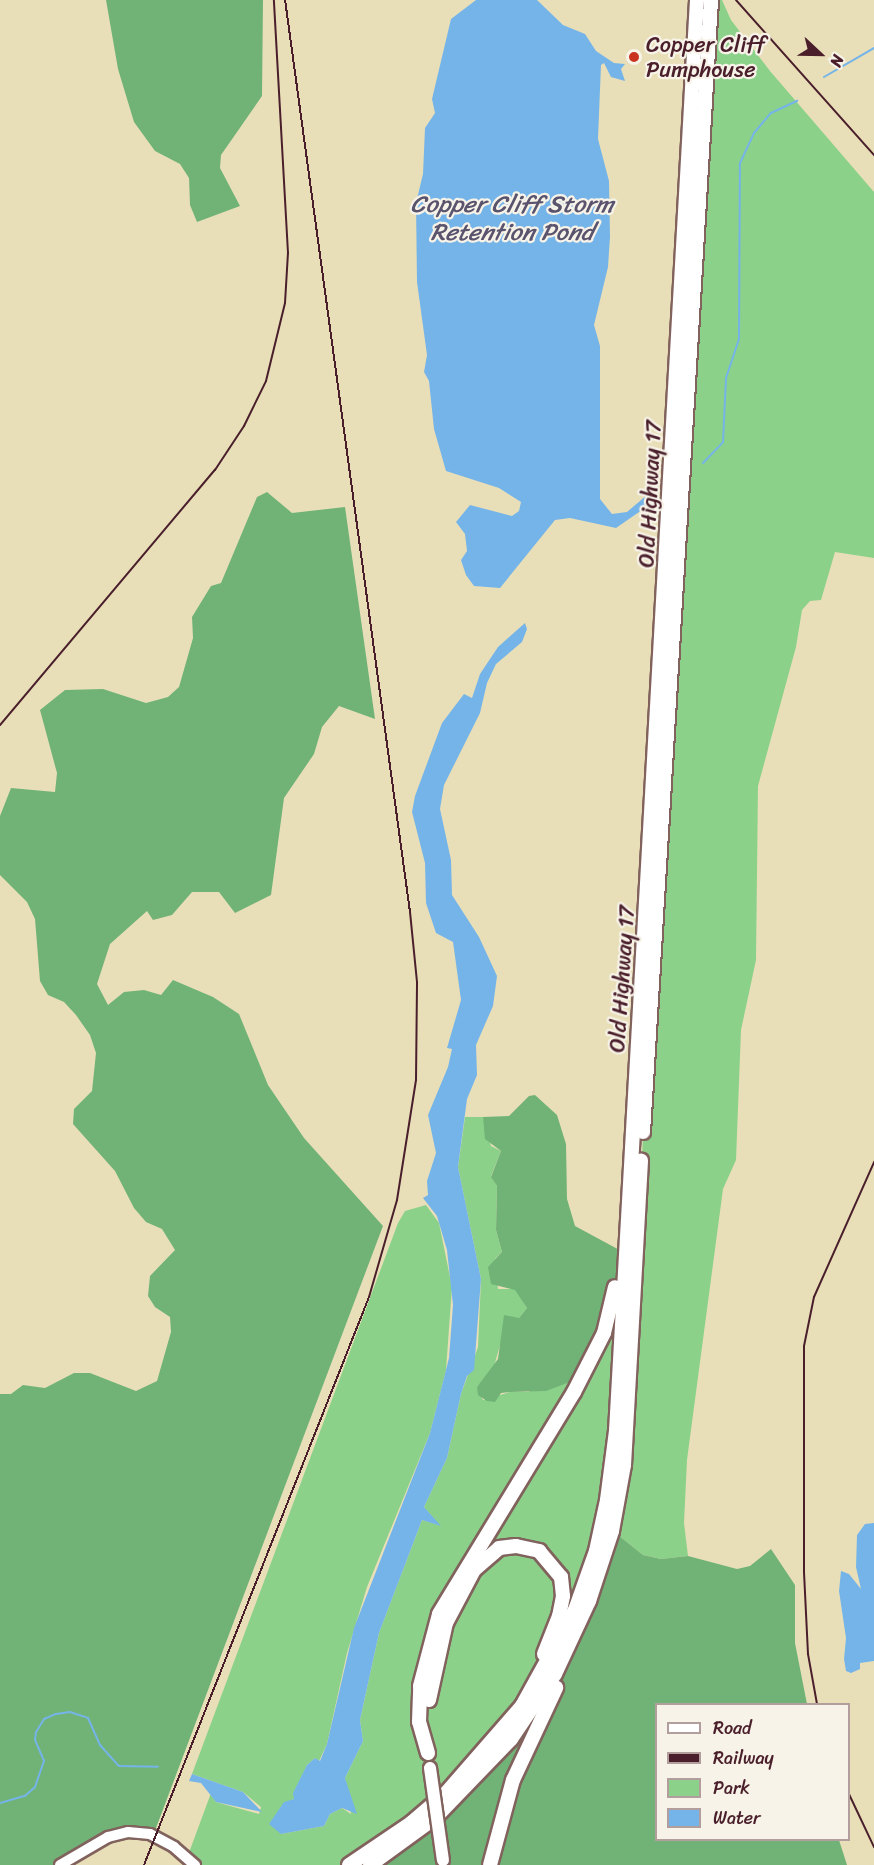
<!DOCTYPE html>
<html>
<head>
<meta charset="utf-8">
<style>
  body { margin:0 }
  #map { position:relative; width:874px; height:1865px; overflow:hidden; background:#e8dfb9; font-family:Sriracha,sans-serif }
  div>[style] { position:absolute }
  .green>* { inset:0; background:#8cd18a }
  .forest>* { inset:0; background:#71b376 }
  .water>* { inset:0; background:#75b4e8 }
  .stream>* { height:2px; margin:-1px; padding:0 1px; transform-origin:1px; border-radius:1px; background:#75b4e8 }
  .roads { filter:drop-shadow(2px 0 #81625d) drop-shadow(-2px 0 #81625d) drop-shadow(0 2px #81625d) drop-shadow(0 -2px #81625d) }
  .tertiary>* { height:10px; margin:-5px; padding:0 5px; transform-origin:5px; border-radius:5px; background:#fff }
  .primary>* { height:14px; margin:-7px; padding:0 7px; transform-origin:7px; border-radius:7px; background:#fff }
  .rail>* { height:2px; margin:-1px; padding:0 1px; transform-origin:1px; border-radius:1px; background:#4a1f2b }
  .bridges { filter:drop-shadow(2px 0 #81625d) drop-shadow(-2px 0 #81625d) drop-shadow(0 2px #81625d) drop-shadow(0 -2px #81625d) }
  .secondary-bridge>* { height:12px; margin:-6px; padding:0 6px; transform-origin:6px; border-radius:6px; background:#fff }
  .dots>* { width:16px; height:16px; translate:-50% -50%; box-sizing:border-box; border:3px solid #f7f3e8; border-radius:50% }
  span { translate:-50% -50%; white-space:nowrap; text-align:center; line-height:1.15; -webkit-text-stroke:4.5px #f7f3e8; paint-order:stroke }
  .poi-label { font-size:22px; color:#4a1f2b }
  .left { translate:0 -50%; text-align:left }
  .street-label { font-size:22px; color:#4a1f2b }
  .water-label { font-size:24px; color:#59536d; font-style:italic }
  .legend { position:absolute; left:655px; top:1703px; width:195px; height:138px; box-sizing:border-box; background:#f7f3e8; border:2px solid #b29e9c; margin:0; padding:8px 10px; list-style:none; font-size:18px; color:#4a1f2b }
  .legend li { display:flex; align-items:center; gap:12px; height:30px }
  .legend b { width:30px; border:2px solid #b29e9c }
  .north { position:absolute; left:790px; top:24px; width:60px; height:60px; -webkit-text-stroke:4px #f7f3e8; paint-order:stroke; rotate:112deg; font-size:16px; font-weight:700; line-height:24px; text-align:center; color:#4a1f2b }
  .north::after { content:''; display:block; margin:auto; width:21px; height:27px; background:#4a1f2b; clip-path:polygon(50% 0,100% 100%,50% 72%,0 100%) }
</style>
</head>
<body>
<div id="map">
  <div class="green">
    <div style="clip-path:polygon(711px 0,722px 0,731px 20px,770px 71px,874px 192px,874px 558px,835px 552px,821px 600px,810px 601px,802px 610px,796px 647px,758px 786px,756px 960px,741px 1030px,736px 1160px,723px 1189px,687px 1460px,684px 1523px,688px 1556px,661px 1559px,643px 1555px,613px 1531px,640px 1188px)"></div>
    <div style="clip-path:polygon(465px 1117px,483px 1117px,491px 1146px,501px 1151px,491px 1176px,497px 1186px,496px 1230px,502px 1252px,495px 1259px,498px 1289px,516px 1289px,527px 1308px,519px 1318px,503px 1323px,504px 1331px,493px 1370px,477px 1387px,483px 1400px,510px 1392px,529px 1392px,617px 1282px,625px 1260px,616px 1431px,586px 1579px,522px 1706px,445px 1793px,348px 1865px,194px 1865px,187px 1858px,211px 1793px,216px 1802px,259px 1814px,261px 1807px,243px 1792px,192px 1774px,398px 1223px,405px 1211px,426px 1205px,439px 1223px,452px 1287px,446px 1370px,430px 1433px,367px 1587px,347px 1653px,327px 1744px,319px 1761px,315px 1758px,307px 1765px,294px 1799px,282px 1805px,276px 1815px,281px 1834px,324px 1826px,330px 1814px,342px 1808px,351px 1814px,345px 1778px,363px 1741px,360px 1720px,379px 1633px,422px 1520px,439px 1525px,424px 1507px,447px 1458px,461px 1394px,478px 1347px,481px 1279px,458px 1167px)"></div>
  </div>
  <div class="forest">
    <div style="clip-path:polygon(106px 0,263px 0,262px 96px,221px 155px,220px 168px,240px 206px,197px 222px,190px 205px,189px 178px,180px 164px,155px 151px,134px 122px,118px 69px)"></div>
    <div style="clip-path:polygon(267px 492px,292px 513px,345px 507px,375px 719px,339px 706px,322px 727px,314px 754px,284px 798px,271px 895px,235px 913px,219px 892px,192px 892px,172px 915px,153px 920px,147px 911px,110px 944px,97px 984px,108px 1005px,124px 992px,144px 990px,161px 995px,173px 980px,213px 997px,239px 1014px,268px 1085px,304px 1138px,383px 1226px,153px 1836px,128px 1833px,61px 1865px,0 1865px,0 1394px,11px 1394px,23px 1385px,45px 1388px,74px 1373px,90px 1373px,136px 1391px,157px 1381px,171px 1332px,170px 1317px,155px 1307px,148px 1296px,150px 1276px,175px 1250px,162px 1229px,146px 1222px,134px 1208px,115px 1171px,73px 1124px,74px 1109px,92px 1091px,96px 1053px,90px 1035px,76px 1015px,64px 1002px,48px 995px,40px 981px,35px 919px,27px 902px,0 875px,0 816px,11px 788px,55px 792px,57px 773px,40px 710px,65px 690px,103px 689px,146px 703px,168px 697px,179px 687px,193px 638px,192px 617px,211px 586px,221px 583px,257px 497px)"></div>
    <div style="clip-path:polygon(535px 1095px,557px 1115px,566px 1144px,567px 1199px,575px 1226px,625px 1253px,625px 1260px,583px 1377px,546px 1391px,510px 1392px,501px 1393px,495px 1402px,487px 1401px,478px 1395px,477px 1387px,498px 1359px,504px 1315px,519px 1318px,527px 1308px,515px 1290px,491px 1284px,488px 1267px,502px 1252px,496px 1230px,497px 1186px,491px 1177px,501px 1151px,485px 1139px,483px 1117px,509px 1116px,529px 1096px)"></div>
    <div style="clip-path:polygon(613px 1531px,643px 1555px,661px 1559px,688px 1556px,737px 1569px,750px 1566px,771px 1549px,795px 1585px,795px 1643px,807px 1704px,656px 1704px,656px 1840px,839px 1840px,847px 1865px,371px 1865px,512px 1740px)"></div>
  </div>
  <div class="water">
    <div style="clip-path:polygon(476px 0,537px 0,563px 25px,585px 34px,596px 51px,614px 63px,625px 64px,621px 69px,625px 81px,611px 77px,604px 63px,601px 65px,598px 139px,609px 181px,610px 237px,608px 267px,594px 325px,600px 346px,600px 499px,612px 514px,627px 512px,647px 495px,652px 503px,616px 528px,570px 518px,555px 520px,500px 588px,474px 586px,466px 575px,461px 560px,467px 551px,465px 534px,456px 522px,470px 505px,512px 516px,519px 511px,521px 502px,499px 488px,446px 471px,434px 429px,429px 381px,424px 372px,427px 355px,417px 282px,416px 203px,423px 174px,425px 128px,435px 113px,432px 99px,451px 19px)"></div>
    <div style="clip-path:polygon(525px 623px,527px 629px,522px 642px,496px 664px,487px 683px,480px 713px,444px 785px,440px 809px,451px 860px,452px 895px,479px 937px,497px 976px,493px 1006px,476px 1045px,477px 1075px,467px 1099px,458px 1167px,481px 1279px,474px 1370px,467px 1376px,461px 1394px,447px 1458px,424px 1507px,441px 1526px,422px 1520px,379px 1633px,360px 1720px,363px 1741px,345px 1778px,357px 1814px,342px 1808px,330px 1814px,324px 1826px,281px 1834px,269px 1824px,284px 1802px,294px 1799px,293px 1793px,307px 1765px,315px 1758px,320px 1761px,327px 1744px,354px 1628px,430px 1433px,449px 1358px,453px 1305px,447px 1250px,437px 1216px,423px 1198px,428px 1195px,427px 1181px,436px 1153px,428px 1115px,448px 1067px,452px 1049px,447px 1048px,461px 1000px,453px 942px,436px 933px,426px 903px,425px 863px,412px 812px,415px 796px,442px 723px,464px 694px,472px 698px,480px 674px,498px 647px)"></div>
    <div style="clip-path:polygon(874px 1523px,874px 1661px,860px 1663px,860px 1669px,851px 1673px,846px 1671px,844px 1659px,846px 1638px,839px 1591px,841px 1571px,849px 1574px,861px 1589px,856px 1567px,857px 1535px,865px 1524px)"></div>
    <div style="clip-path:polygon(192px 1774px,243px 1792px,262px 1812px,216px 1802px,201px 1783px,189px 1781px)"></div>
  </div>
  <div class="stream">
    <div style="left:824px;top:77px;width:58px;rotate:-30.1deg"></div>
    <div style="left:703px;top:463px;width:29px;rotate:-46deg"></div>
    <div style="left:723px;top:442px;width:64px;rotate:-87.3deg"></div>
    <div style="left:726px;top:378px;width:41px;rotate:-71.6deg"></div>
    <div style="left:739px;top:339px;width:176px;rotate:-89.7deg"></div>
    <div style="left:740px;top:163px;width:33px;rotate:-65deg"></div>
    <div style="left:754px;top:133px;width:26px;rotate:-50deg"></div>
    <div style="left:771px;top:113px;width:29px;rotate:-25deg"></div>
    <div style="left:0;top:1803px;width:26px;rotate:-16deg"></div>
    <div style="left:25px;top:1796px;width:13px;rotate:-42deg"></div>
    <div style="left:35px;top:1787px;width:28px;rotate:-71deg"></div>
    <div style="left:44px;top:1761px;width:23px;rotate:-113deg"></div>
    <div style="left:35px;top:1740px;width:8px;rotate:-83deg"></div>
    <div style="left:36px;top:1732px;width:15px;rotate:-58deg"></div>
    <div style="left:44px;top:1719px;width:13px;rotate:-23deg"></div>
    <div style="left:56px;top:1714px;width:14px;rotate:-8deg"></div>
    <div style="left:70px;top:1712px;width:19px;rotate:18deg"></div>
    <div style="left:88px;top:1718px;width:30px;rotate:66deg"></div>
    <div style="left:100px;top:1745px;width:28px;rotate:48deg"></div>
    <div style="left:119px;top:1766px;width:39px;rotate:1deg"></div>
  </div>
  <div class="roads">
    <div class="tertiary">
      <div style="left:60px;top:1865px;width:56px;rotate:-30.3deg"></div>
      <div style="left:108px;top:1837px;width:21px;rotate:-14deg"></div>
      <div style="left:128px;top:1832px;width:22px;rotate:5deg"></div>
      <div style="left:150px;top:1834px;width:27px;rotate:28deg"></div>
      <div style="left:174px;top:1847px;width:28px;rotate:41deg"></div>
    </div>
    <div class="primary">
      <div style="left:643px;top:1132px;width:1134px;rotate:-86.56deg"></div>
      <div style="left:429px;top:1700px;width:79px;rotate:-77.6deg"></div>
      <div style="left:446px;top:1623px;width:60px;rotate:-62.2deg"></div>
      <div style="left:474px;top:1570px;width:33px;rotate:-41deg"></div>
      <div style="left:499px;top:1548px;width:17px;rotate:-7deg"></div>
      <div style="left:516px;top:1546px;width:24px;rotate:12deg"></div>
      <div style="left:539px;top:1551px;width:34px;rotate:50deg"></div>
      <div style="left:561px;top:1577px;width:19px;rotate:84deg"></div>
      <div style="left:563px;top:1596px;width:20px;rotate:101deg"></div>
      <div style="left:559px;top:1616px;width:41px;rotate:111.5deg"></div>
      <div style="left:428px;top:1753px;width:32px;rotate:-106deg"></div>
      <div style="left:419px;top:1722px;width:36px;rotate:-88deg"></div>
      <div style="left:420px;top:1686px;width:74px;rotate:-75.2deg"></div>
      <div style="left:439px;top:1614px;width:260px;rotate:-58.7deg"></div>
      <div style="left:574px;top:1392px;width:66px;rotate:-63deg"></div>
      <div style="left:604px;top:1333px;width:47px;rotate:-76.6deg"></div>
      <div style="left:349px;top:1865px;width:75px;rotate:-34.1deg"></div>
      <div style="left:411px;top:1823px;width:46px;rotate:-40.6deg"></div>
      <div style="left:446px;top:1793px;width:116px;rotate:-48.9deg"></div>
      <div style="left:522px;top:1706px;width:110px;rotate:-61.1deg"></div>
      <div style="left:575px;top:1610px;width:63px;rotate:-70.4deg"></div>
      <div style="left:596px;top:1551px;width:52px;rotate:-77.8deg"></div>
      <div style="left:607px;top:1500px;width:70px;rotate:-82.6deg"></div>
      <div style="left:616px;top:1431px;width:1433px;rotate:-86.76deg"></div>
      <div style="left:370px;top:1865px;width:82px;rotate:-36deg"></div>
      <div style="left:436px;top:1817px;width:108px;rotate:-46.1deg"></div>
      <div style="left:511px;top:1739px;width:78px;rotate:-55.9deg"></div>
      <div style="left:555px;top:1674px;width:81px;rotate:-65deg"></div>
      <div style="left:589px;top:1601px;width:74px;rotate:-71.8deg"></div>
      <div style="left:612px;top:1531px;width:67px;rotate:-79.7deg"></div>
      <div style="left:624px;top:1465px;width:305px;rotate:-86.8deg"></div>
      <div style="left:490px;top:1865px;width:88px;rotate:-74.9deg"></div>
      <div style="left:513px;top:1780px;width:102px;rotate:-64.9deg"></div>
    </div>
  </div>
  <div class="rail">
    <div style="left:736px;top:0;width:208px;rotate:48.3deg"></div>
    <div style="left:0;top:725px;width:334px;rotate:-49.9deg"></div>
    <div style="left:215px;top:470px;width:53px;rotate:-56.6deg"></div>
    <div style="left:244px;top:426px;width:50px;rotate:-63.9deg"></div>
    <div style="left:266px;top:381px;width:80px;rotate:-76.3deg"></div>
    <div style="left:285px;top:303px;width:50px;rotate:-86.6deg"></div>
    <div style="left:288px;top:253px;width:253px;rotate:-93.2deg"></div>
    <div style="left:817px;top:1704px;width:51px;rotate:-100.2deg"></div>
    <div style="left:808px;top:1654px;width:82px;rotate:-92.8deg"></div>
    <div style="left:804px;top:1572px;width:226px;rotate:-90deg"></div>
    <div style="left:804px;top:1346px;width:50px;rotate:-78.5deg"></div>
    <div style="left:814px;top:1297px;width:148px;rotate:-66deg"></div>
    <div style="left:848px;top:1792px;width:61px;rotate:64.7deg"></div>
    <div style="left:144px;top:1865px;width:611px;rotate:-68.39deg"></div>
    <div style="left:369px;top:1297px;width:101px;rotate:-73.9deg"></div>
    <div style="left:397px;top:1200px;width:121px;rotate:-81deg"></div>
    <div style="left:416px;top:1080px;width:98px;rotate:-89.4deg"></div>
    <div style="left:417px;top:982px;width:70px;rotate:-95.7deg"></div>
    <div style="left:410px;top:912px;width:921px;rotate:-97.8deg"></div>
  </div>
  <div class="bridges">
    <div class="secondary-bridge">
      <div style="left:430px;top:1768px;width:93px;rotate:82deg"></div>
    </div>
  </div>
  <div class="dots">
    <div style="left:634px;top:57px;background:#c8321e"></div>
  </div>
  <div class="poi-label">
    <span class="left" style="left:646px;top:57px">Copper Cliff<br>Pumphouse</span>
  </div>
  <div class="street-label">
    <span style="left:650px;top:494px;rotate:-87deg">Old Highway 17</span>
    <span style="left:622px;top:979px;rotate:-86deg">Old Highway 17</span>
  </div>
  <div class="water-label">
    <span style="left:512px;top:219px">Copper Cliff Storm<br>Retention Pond</span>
  </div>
  <ul class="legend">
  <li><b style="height:8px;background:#fff"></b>Road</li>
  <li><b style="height:8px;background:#4a1f2b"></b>Railway</li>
  <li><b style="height:16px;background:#8cd18a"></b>Park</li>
  <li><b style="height:16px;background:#75b4e8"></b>Water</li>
  </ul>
  <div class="north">N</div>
</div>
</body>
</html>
